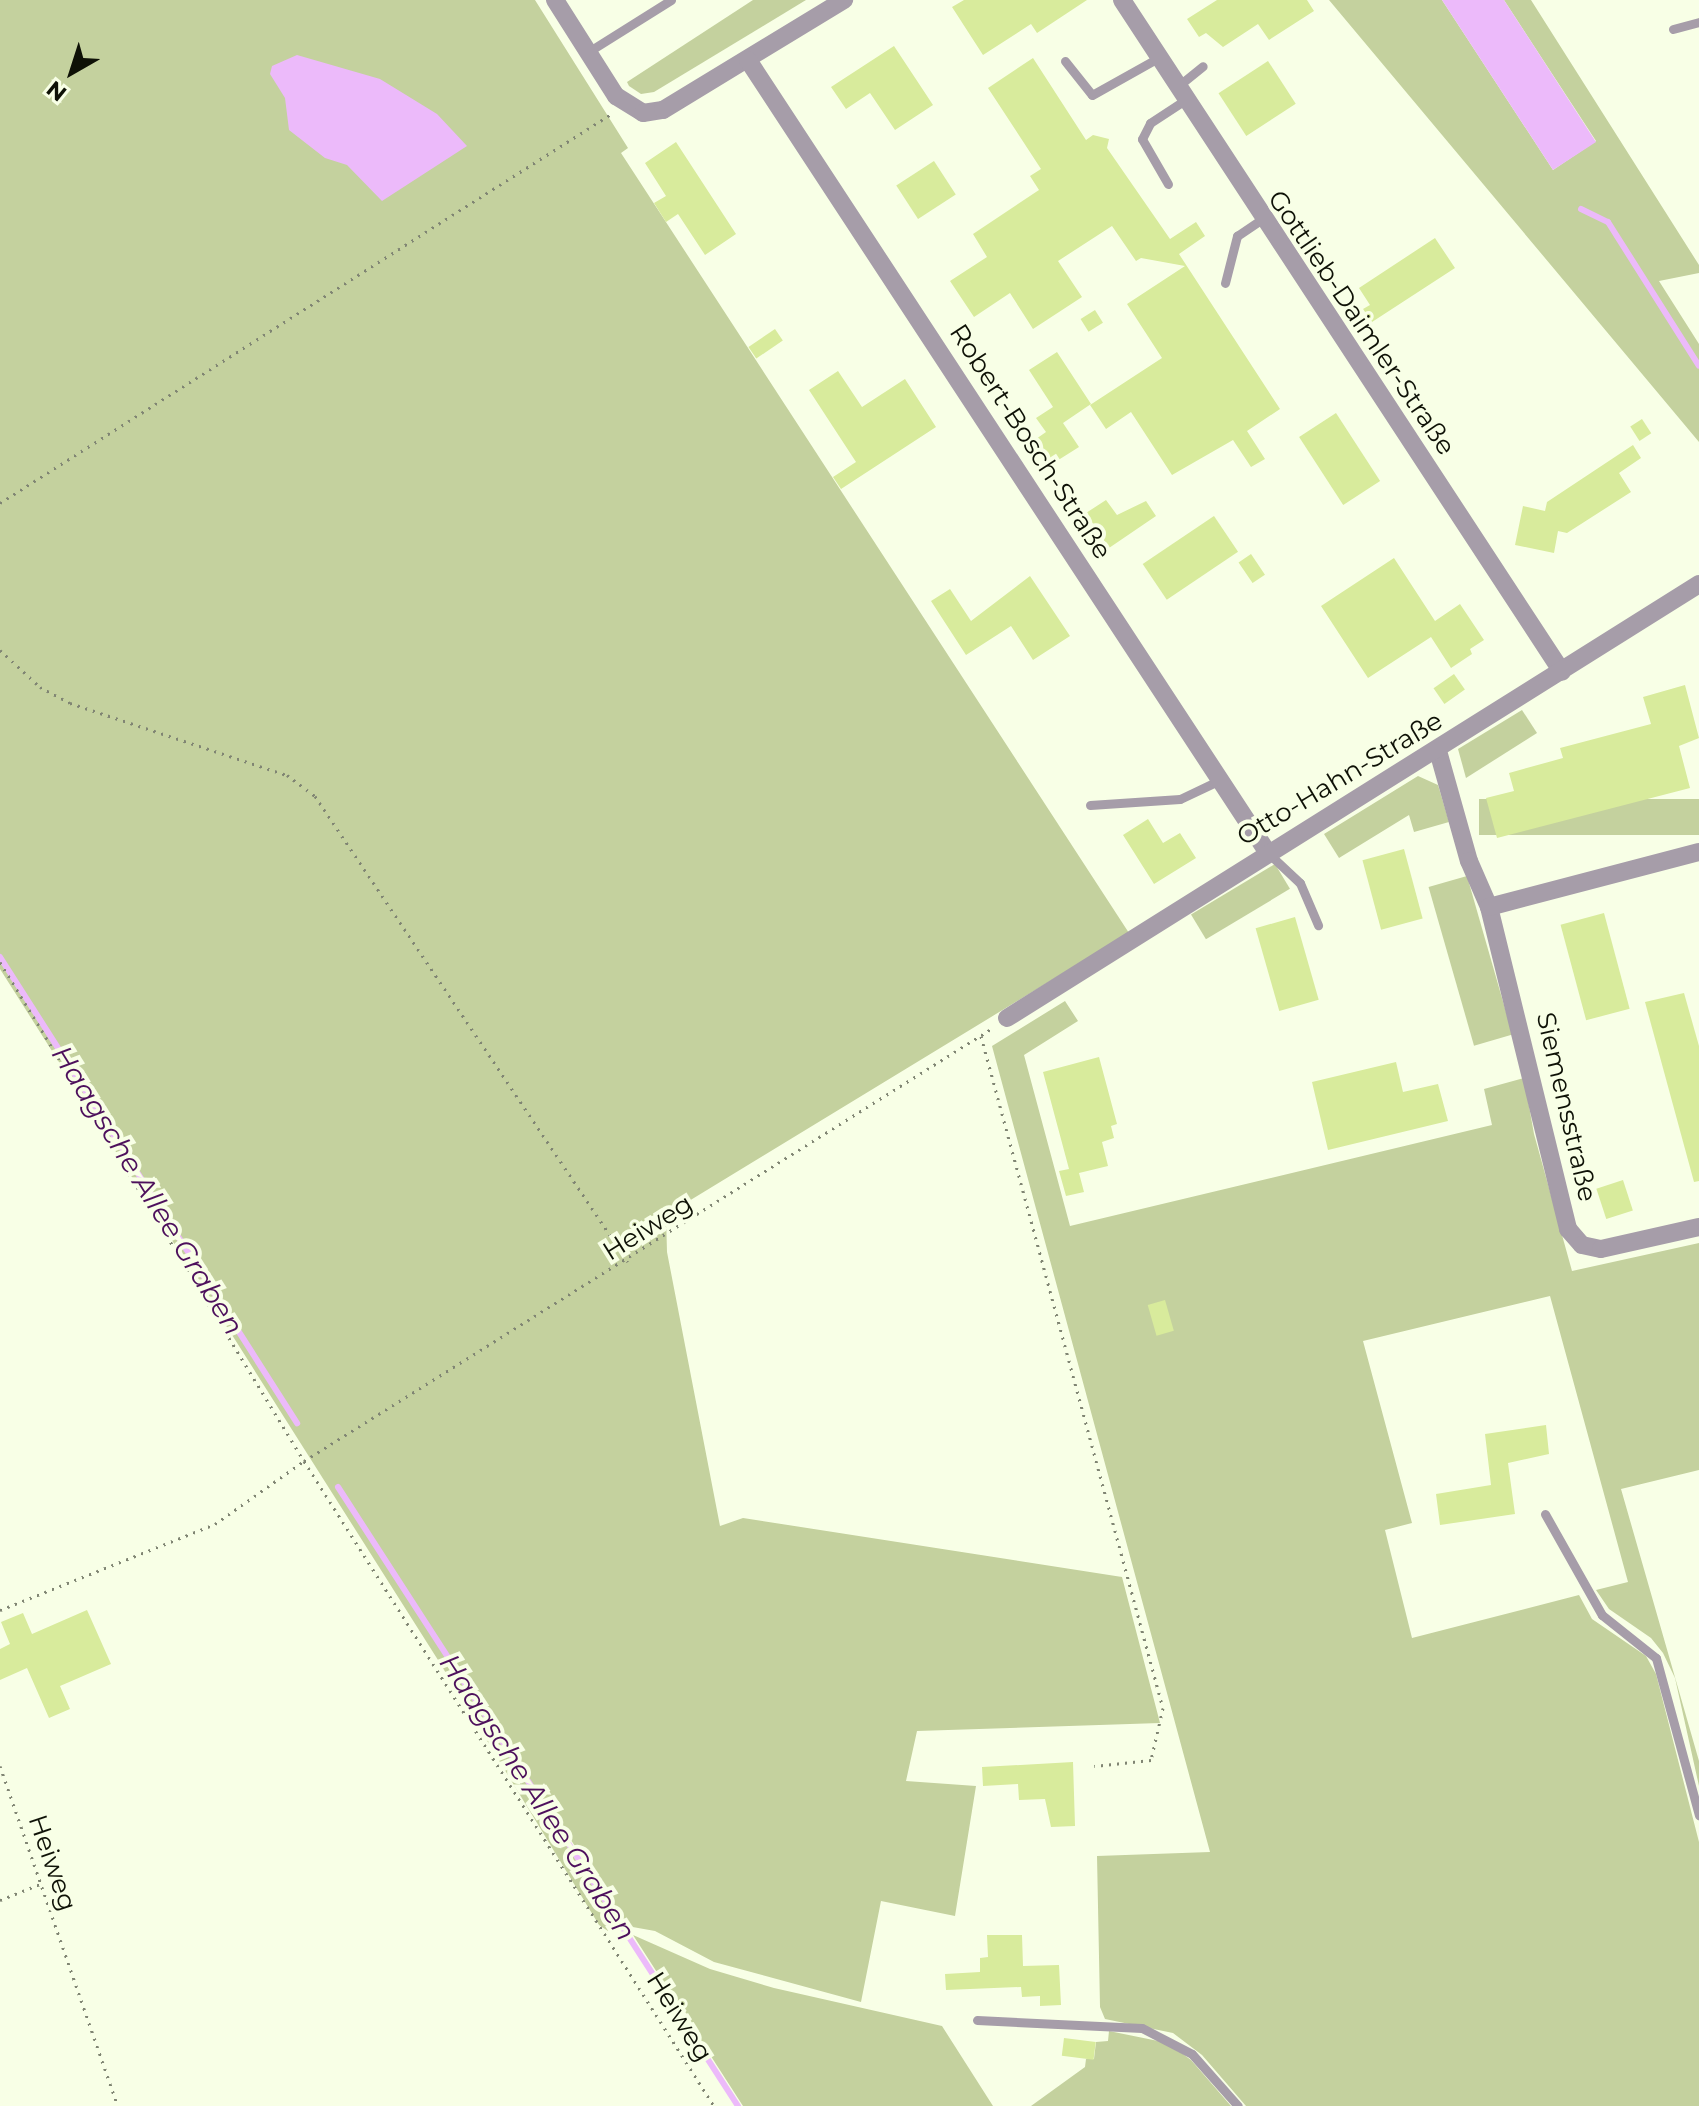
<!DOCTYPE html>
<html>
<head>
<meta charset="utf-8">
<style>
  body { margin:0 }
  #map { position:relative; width:1699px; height:2106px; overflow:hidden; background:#f8ffe6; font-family:Montserrat,sans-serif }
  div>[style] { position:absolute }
  .green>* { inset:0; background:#c4d19e; transform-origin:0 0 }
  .water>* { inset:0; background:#ecbafa }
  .stream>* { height:6px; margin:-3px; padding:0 3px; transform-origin:3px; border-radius:3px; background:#ecbafa }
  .building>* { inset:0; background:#d8eb9c; transform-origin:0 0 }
  .path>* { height:3px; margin-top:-1.5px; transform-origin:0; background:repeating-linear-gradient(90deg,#808573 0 2px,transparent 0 8px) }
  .service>* { height:9px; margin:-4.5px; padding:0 4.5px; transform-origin:4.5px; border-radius:4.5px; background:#a69da9 }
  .minor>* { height:18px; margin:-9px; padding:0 9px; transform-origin:9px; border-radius:9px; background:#a69da9 }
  span { translate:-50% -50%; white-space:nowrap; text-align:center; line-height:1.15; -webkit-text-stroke:8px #f8ffe6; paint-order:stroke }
  .street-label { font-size:26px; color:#0e1106 }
  .water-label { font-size:28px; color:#4d105c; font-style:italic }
  .north { position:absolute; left:32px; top:32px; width:80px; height:80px; -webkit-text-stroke:6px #f8ffe6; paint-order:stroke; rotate:219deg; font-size:22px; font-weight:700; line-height:32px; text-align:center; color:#0e1106 }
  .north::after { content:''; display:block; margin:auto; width:28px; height:36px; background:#0e1106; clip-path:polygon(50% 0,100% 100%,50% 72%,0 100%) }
</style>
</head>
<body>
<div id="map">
  <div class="green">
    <div style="clip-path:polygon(0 0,535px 0,628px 148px,621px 153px,1129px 933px,666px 1215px,667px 1252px,720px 1526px,743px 1518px,1122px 1577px,1160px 1723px,917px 1731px,906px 1781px,976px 1786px,955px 1916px,881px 1901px,861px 2002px,714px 1962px,655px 1931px,627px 1926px,541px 1794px,618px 1922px,608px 1931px,599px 1925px,438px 1660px,0 969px)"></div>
    <div style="clip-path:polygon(753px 0,806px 0,654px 92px,641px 94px,629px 86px,627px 82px)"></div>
    <div style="clip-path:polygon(1329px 0,1442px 0,1553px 170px,1596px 141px,1504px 0,1531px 0,1699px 265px,1699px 273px,1659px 281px,1699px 344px,1699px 442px)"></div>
    <div style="clip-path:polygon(1522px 710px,1537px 733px,1466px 778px,1458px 749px)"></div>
    <div style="clip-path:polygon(1418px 776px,1438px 785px,1449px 822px,1414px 832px,1409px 815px,1339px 858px,1324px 834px)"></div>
    <div style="left:1699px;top:799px;width:36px;height:220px;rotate:90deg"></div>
    <div style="left:1275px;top:864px;width:29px;height:98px;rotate:59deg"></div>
    <div style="left:1467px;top:876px;width:165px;height:40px;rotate:74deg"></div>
    <div style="clip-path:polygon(1065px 1001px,1078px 1021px,1024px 1055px,1070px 1226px,1492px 1125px,1484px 1089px,1524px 1078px,1534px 1134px,1572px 1271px,1699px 1243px,1699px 1470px,1621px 1489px,1699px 1761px,1699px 1786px,1675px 1678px,1663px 1653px,1651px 1638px,1609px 1609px,1596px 1590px,1628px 1582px,1550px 1296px,1363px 1341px,1412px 1523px,1385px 1530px,1412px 1638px,1579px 1595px,1592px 1619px,1646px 1656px,1656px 1674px,1699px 1842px,1699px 2106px,1246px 2106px,1202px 2055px,1173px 2033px,1105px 2019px,1100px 2007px,1097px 1856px,1210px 1852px,992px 1046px)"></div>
    <div style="clip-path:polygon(633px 1935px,710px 1969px,774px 1988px,942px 2026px,993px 2106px,743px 2106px)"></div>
    <div style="clip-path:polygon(1109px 2031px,1168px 2043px,1191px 2060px,1231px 2106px,1031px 2106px,1085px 2067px,1086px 2059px,1094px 2059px,1096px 2042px,1108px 2041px)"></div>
  </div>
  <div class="water">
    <div style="clip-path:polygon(1442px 0,1504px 0,1596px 142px,1553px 170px)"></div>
    <div style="clip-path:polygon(297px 55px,380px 79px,437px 114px,467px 146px,382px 201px,347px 165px,325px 158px,289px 130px,285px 98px,270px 74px,272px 66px)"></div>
  </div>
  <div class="stream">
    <div style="left:1581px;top:209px;width:30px;rotate:26deg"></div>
    <div style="left:1608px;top:222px;width:170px;rotate:57.7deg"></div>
    <div style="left:0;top:957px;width:553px;rotate:57.49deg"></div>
    <div style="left:338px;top:1487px;width:737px;rotate:57.13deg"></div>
  </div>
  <div class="building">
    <div style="clip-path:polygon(964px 0,1087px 0,1037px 33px,1031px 24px,983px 55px,952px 7px)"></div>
    <div style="clip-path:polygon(1217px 0,1307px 0,1314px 11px,1269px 40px,1258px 24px,1223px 47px,1206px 33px,1199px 37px,1187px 19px)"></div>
    <div style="clip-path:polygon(894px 46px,933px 105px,895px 130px,870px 93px,846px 109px,831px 87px)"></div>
    <div style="clip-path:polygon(1033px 58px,1086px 140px,1093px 135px,1109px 139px,1107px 148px,1170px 239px,1196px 222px,1205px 236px,1179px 254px,1280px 409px,1247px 431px,1265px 459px,1251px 467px,1233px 440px,1172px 475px,1131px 412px,1106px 429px,1090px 405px,1162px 358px,1127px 304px,1185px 266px,1141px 258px,1136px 261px,1112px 226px,1058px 261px,1082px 297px,1033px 329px,1010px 293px,974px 317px,950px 281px,987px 257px,973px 234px,1039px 190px,1030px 176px,1041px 169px,988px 88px)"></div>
    <div style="left:1268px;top:61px;width:51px;height:59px;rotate:57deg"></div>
    <div style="clip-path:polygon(676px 142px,736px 234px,705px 255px,678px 214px,666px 222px,654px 203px,666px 196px,645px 163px)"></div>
    <div style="left:934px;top:161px;width:40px;height:45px;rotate:57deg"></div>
    <div style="clip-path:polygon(1435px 238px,1455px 268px,1372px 322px,1363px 309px,1370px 305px,1359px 288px)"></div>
    <div style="left:1095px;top:310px;width:15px;height:17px;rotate:58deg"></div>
    <div style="left:775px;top:329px;width:14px;height:32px;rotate:56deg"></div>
    <div style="clip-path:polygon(1057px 352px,1091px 404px,1063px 423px,1079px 447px,1052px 464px,1036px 439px,1046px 432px,1036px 418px,1053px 407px,1029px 370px)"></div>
    <div style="clip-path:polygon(838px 371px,862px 407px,905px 379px,936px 427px,841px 489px,833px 477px,856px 462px,809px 390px)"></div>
    <div style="left:1336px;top:413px;width:81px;height:44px;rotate:57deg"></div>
    <div style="left:1642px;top:419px;width:17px;height:14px;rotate:57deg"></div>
    <div style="clip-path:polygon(1633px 445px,1641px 458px,1619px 473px,1631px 492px,1567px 533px,1558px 531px,1554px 553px,1515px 545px,1523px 506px,1545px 511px,1547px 502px)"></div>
    <div style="clip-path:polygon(1106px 500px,1117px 515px,1146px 501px,1156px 516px,1109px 548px,1086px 513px)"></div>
    <div style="left:1214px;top:516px;width:43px;height:86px;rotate:56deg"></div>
    <div style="left:1251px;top:554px;width:25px;height:15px;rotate:56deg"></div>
    <div style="clip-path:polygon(1394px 558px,1435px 621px,1460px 604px,1484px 640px,1470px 649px,1472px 654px,1451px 668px,1431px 637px,1368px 678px,1321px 606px)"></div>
    <div style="clip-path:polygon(1030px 576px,1070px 636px,1033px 660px,1011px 626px,966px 655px,931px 601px,950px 589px,971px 621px)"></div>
    <div style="left:1454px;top:674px;width:19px;height:25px;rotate:55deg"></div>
    <div style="clip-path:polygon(1685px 685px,1699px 738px,1679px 746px,1690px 788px,1497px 838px,1486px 798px,1514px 791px,1509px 773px,1563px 758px,1560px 748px,1651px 724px,1643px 697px)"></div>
    <div style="clip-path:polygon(1148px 819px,1163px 843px,1180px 833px,1196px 858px,1154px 884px,1123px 835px)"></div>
    <div style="left:1404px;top:849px;width:72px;height:43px;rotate:75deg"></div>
    <div style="left:1604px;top:913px;width:99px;height:45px;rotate:75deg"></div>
    <div style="left:1295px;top:917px;width:86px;height:41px;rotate:74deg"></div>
    <div style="clip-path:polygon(1684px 993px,1699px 1046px,1699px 1181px,1694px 1182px,1645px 1002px)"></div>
    <div style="clip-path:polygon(1099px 1057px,1117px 1124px,1111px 1126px,1114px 1138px,1102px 1142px,1108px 1166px,1079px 1173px,1084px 1192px,1066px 1196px,1059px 1171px,1069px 1169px,1043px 1072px)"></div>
    <div style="clip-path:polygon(1396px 1062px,1403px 1092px,1438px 1084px,1448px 1121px,1328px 1150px,1312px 1082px)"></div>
    <div style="left:1623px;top:1180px;width:32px;height:28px;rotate:72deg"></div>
    <div style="left:1165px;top:1300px;width:32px;height:18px;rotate:74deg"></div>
    <div style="clip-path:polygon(1546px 1425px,1549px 1454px,1508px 1463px,1515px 1514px,1440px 1525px,1436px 1494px,1491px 1485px,1485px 1434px)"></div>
    <div style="clip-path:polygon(87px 1610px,111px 1664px,60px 1686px,70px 1709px,49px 1718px,27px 1668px,0 1680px,0 1649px,10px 1644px,1px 1622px,23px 1613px,32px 1634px)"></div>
    <div style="clip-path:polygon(1073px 1762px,1075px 1826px,1051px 1827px,1045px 1799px,1019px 1800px,1018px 1784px,983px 1786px,982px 1767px)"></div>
    <div style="clip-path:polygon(987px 1935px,1022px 1935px,1023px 1966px,1059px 1965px,1061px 2005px,1040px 2006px,1040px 1996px,1022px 1997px,1021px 1987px,946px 1990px,945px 1974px,980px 1972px,980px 1958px,988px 1957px)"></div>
    <div style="left:1064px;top:2038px;width:32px;height:18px;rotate:7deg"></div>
  </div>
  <div class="path">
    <div style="left:0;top:503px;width:724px;rotate:-32.48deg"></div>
    <div style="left:0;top:650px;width:54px;rotate:42.8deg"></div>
    <div style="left:40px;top:687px;width:34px;rotate:28deg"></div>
    <div style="left:70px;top:703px;width:229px;rotate:18.4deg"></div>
    <div style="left:287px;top:775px;width:35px;rotate:37deg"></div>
    <div style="left:315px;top:796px;width:561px;rotate:56.11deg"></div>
    <div style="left:0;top:962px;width:584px;rotate:58.65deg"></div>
    <div style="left:304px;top:1461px;width:764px;rotate:57.56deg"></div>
    <div style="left:981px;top:1036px;width:696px;rotate:74.85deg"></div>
    <div style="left:1163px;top:1708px;width:53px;rotate:103deg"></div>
    <div style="left:1151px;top:1760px;width:57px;rotate:174deg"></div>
    <div style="left:0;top:1610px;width:232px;rotate:-21.8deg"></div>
    <div style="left:215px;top:1524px;width:109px;rotate:-35.3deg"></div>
    <div style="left:304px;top:1461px;width:812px;rotate:-32.16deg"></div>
    <div style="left:0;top:1766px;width:360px;rotate:70.9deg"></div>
    <div style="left:0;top:1900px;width:43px;rotate:-21.8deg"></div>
  </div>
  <div class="service">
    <div style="left:1673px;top:29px;width:27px;rotate:-15deg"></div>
    <div style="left:588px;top:52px;width:98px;rotate:-32.1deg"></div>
    <div style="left:1065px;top:61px;width:43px;rotate:51.5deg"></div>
    <div style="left:1092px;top:95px;width:76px;rotate:-29.3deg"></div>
    <div style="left:1177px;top:87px;width:33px;rotate:-39deg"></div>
    <div style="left:1168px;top:184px;width:52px;rotate:-120deg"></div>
    <div style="left:1142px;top:139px;width:18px;rotate:-63deg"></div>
    <div style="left:1150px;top:123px;width:42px;rotate:-33.3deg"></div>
    <div style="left:1225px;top:283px;width:49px;rotate:-75.7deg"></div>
    <div style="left:1237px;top:236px;width:29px;rotate:-34deg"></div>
    <div style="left:1090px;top:805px;width:90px;rotate:-3.8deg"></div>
    <div style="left:1180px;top:799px;width:44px;rotate:-25.4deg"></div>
    <div style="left:1268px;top:853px;width:44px;rotate:43.2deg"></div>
    <div style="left:1300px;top:883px;width:46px;rotate:66.8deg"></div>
    <div style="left:1545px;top:1514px;width:116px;rotate:60.6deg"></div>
    <div style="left:1602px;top:1615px;width:69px;rotate:38.5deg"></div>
    <div style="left:1656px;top:1658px;width:163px;rotate:74.7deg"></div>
    <div style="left:977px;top:2020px;width:165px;rotate:2.8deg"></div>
    <div style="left:1142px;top:2028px;width:56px;rotate:27.5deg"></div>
    <div style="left:1192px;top:2054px;width:69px;rotate:48.5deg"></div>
  </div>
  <div class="minor">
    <div style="left:555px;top:0;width:114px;rotate:57.6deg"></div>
    <div style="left:616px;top:96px;width:32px;rotate:32deg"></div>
    <div style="left:643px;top:113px;width:20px;rotate:-9deg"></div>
    <div style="left:663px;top:110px;width:212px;rotate:-31.3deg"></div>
    <div style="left:1122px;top:0;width:803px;rotate:56.78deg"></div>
    <div style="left:748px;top:60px;width:948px;rotate:56.75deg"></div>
    <div style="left:1438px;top:751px;width:114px;rotate:74.3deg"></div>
    <div style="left:1469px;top:861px;width:50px;rotate:66.5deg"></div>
    <div style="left:1489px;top:907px;width:332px;rotate:76.2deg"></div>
    <div style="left:1568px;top:1229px;width:21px;rotate:49deg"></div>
    <div style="left:1582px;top:1245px;width:19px;rotate:12deg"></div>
    <div style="left:1601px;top:1249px;width:100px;rotate:-12.7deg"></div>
    <div style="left:1489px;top:907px;width:217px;rotate:-14.7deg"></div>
    <div style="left:1007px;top:1018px;width:817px;rotate:-32.09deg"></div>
  </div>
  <div class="street-label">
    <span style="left:1361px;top:323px;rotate:56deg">Gottlieb-Daimler-Straße</span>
    <span style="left:1030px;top:442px;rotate:57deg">Robert-Bosch-Straße</span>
    <span style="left:1340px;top:779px;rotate:-31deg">Otto-Hahn-Straße</span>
    <span style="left:1566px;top:1107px;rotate:77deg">Siemensstraße</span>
    <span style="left:648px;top:1228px;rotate:-32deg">Heiweg</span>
    <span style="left:52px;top:1863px;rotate:71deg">Heiweg</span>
    <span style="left:679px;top:2017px;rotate:58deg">Heiweg</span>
  </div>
  <div class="water-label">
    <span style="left:148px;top:1190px;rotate:58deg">Haagsche Allee Graben</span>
    <span style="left:538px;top:1797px;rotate:57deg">Haagsche Allee Graben</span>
  </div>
  <div class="north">N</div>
</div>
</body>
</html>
